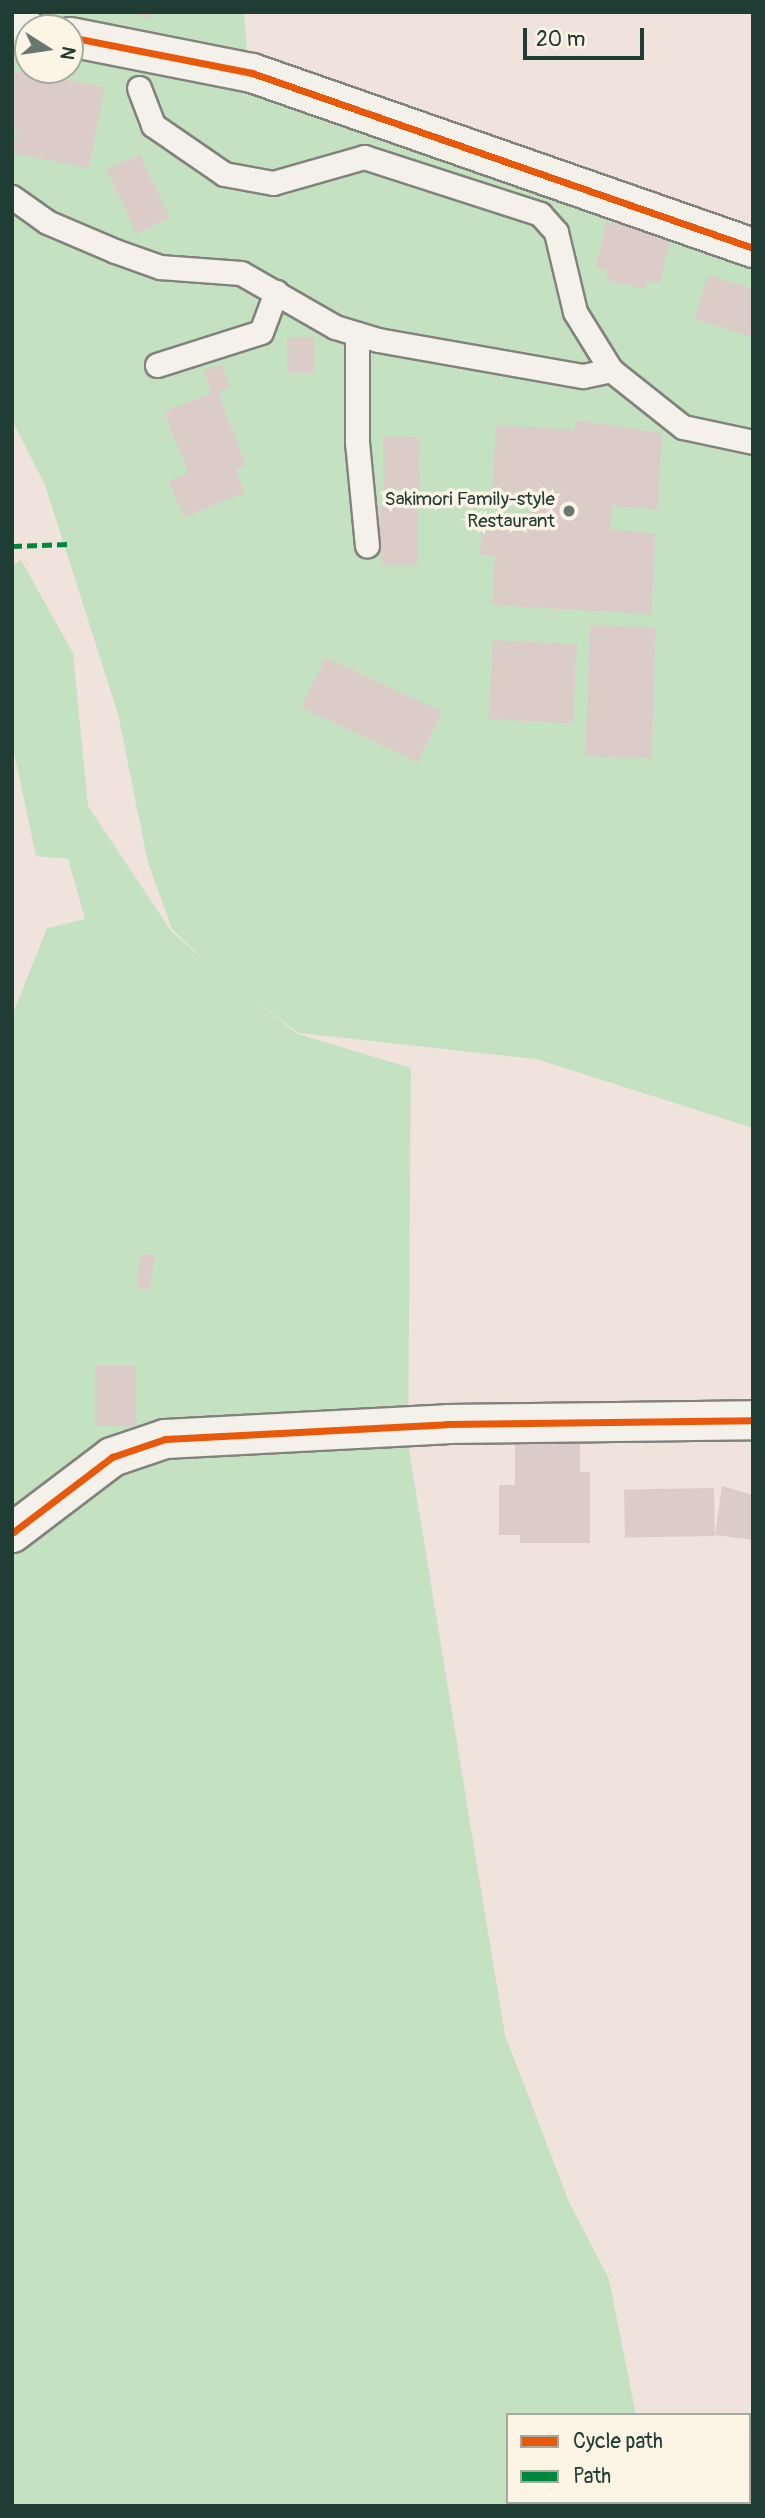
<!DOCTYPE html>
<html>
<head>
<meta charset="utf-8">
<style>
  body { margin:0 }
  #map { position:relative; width:765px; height:2518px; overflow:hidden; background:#f0e3dc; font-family:Pangolin,sans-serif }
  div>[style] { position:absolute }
  .green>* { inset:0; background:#c4e2c1 }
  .building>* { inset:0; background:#dcccc8; transform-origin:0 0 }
  .roads { filter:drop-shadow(2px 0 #83827d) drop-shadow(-2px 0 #83827d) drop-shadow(0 2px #83827d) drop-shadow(0 -2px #83827d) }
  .lane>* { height:23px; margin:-11.5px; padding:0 11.5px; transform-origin:11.5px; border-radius:11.5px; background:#f4f0ea }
  .street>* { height:38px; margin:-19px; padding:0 19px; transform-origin:19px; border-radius:19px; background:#f4f0ea }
  .quiet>* { height:5px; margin-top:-2.5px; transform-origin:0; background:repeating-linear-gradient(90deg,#00873e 0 10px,transparent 0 15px) }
  .cycleway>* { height:7px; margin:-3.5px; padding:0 3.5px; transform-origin:3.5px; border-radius:3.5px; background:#e8590c }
  .dots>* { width:19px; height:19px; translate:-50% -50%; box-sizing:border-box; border:4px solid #fcf5e5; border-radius:50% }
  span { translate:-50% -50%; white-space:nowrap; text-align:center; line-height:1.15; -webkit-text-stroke:7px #fcf5e5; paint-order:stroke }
  .poi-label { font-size:19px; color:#1f3d34 }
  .right { translate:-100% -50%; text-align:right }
  .frame { position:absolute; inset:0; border:14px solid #1f3d34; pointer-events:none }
  .legend { position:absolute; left:506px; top:2413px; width:245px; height:91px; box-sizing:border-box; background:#fcf5e5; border:2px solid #a4ab9e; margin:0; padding:9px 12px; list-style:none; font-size:21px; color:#1f3d34 }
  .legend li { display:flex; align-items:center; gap:14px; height:35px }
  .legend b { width:35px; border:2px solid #a4ab9e }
  .north { position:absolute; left:14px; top:14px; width:70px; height:70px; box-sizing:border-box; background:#fcf5e5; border:2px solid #a4ab9e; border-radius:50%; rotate:102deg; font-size:19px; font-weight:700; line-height:28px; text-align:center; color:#1f3d34 }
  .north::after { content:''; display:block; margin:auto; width:24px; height:32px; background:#68776f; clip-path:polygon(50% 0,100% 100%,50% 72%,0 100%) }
  .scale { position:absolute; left:523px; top:28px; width:121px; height:32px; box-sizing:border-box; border:4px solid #1f3d34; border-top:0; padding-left:9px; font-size:21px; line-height:24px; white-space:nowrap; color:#1f3d34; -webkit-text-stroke:5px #fcf5e5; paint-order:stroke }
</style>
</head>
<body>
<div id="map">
  <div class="green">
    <div style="clip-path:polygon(evenodd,12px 12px,244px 12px,250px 87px,753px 260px,753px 1128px,536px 1059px,299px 1033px,252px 999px,298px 1034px,411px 1068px,408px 1444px,505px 2035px,569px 2202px,609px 2279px,636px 2415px,508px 2415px,508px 2502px,669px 2506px,12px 2506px,12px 1016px,47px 928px,85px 919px,68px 859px,36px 856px,12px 743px,12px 566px,21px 560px,73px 653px,88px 806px,171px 931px,205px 961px,172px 929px,148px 863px,118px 714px,45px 485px,12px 420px,12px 12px,28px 28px,70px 28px,70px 70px,28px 70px,28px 28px)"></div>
  </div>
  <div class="building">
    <div style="clip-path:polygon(130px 12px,151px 12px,150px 19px)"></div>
    <div style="clip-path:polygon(12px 70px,105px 87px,89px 168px,12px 153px,17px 130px,12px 129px)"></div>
    <div style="left:140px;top:154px;width:71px;height:37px;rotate:65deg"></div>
    <div style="clip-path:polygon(606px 222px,671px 236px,660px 284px,647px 281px,645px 289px,606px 280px,608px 270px,596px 268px)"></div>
    <div style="clip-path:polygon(708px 275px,753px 289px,752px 337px,694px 319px)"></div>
    <div style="left:287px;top:337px;width:27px;height:36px"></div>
    <div style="clip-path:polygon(221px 364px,230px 387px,218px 392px,246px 465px,236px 469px,245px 493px,184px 517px,169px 481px,188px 473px,164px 412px,211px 393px,204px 371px)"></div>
    <div style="clip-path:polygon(575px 420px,662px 433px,658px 509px,612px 506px,610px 530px,656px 533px,651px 614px,492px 605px,495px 556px,480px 555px,481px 532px,519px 527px,520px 516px,530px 517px,530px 501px,492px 499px,496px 425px,575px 430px)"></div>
    <div style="left:419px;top:437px;width:52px;height:36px;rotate:89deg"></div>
    <div style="left:417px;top:505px;width:60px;height:37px;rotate:89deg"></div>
    <div style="left:590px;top:625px;width:66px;height:131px;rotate:2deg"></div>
    <div style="left:493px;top:640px;width:84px;height:79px;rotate:3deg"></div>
    <div style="left:325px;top:657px;width:129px;height:56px;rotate:25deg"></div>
    <div style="left:141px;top:1253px;width:14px;height:35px;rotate:8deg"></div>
    <div style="left:95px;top:1366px;width:41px;height:60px"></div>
    <div style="clip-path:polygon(515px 1442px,580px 1442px,580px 1472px,590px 1472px,590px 1543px,520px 1543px,520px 1535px,499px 1535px,499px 1485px,515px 1485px)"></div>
    <div style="clip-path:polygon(722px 1486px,753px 1495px,753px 1540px,715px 1535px)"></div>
    <div style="left:714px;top:1488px;width:48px;height:90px;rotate:89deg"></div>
  </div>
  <div class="roads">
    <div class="lane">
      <div style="left:139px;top:88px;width:40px;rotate:69deg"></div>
      <div style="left:153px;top:125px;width:86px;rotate:34.6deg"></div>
      <div style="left:224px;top:174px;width:50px;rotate:10.4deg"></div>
      <div style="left:273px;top:183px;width:95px;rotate:-15.9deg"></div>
      <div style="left:364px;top:157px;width:185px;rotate:17.9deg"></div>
      <div style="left:540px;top:214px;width:24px;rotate:48deg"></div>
      <div style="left:556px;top:232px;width:82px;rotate:76.6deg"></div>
      <div style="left:575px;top:312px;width:68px;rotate:58.2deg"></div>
      <div style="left:611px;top:370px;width:92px;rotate:38.4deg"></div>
      <div style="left:683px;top:427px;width:72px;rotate:12.1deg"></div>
      <div style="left:12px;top:197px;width:43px;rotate:35.5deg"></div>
      <div style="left:47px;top:222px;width:74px;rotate:23.1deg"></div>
      <div style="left:115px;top:251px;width:48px;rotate:19.6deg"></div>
      <div style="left:160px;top:267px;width:81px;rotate:4.2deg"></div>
      <div style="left:241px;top:273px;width:108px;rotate:29.9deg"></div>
      <div style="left:335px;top:327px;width:45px;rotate:16.8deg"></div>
      <div style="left:378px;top:340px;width:208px;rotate:10deg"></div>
      <div style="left:583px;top:376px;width:29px;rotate:-12deg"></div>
      <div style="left:357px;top:334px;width:108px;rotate:90deg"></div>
      <div style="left:357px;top:442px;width:104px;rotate:84.5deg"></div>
      <div style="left:157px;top:365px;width:109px;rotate:-17.6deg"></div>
      <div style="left:261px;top:332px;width:43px;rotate:-69.4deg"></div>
    </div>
    <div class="street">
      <div style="left:12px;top:27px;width:16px;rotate:11deg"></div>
      <div style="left:70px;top:37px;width:186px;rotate:11.2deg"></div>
      <div style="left:252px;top:73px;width:531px;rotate:19.25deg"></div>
      <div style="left:12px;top:1533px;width:126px;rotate:-37.2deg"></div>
      <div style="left:112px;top:1457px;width:56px;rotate:-18.8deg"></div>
      <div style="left:165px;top:1439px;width:282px;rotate:-3deg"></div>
      <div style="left:447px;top:1424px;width:306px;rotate:-0.7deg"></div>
    </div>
  </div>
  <div class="quiet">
    <div style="left:12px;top:546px;width:57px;rotate:-2deg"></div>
  </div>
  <div class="cycleway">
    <div style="left:70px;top:37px;width:186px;rotate:11.2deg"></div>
    <div style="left:252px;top:73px;width:531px;rotate:19.25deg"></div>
    <div style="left:12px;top:1533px;width:126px;rotate:-37.2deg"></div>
    <div style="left:112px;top:1457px;width:56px;rotate:-18.8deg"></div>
    <div style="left:165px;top:1439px;width:282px;rotate:-3deg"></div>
    <div style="left:447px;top:1424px;width:306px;rotate:-0.7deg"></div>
  </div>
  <div class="dots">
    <div style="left:569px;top:511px;background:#68776f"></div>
  </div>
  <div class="poi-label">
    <span class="right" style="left:555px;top:511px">Sakimori Family-style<br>Restaurant</span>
  </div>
  <div class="frame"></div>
  <ul class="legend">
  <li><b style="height:9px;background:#e8590c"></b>Cycle path</li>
  <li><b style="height:9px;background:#00873e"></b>Path</li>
  </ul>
  <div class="north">N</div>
  <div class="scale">20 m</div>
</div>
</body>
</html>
